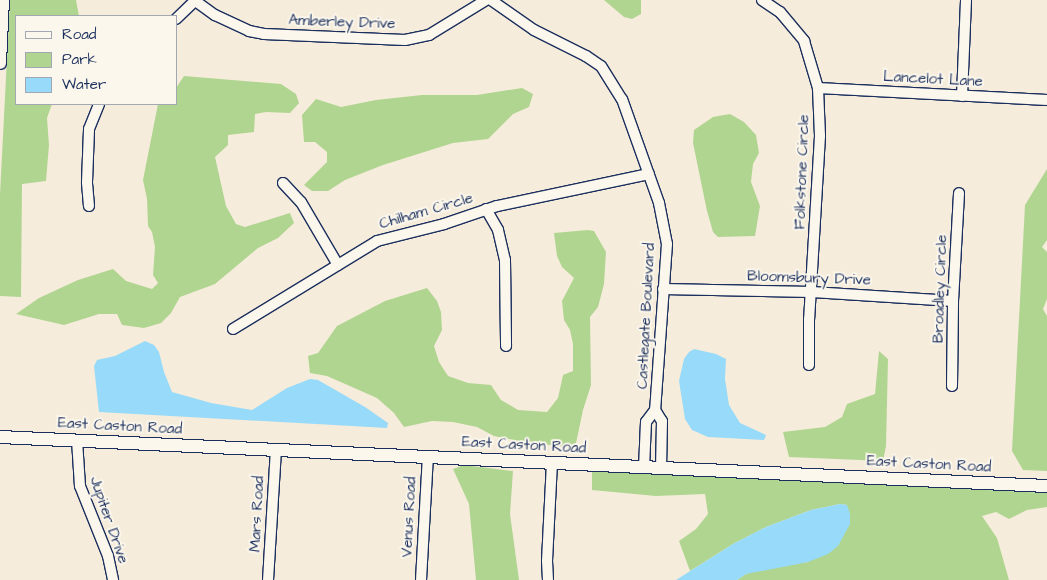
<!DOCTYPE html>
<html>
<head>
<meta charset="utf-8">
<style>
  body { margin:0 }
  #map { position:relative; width:1047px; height:580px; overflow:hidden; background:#f6ecdb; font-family:"Architects Daughter",sans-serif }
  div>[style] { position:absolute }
  .green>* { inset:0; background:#b0d591 }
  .water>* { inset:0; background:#97daf9 }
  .roads { filter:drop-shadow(1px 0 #1b2f5e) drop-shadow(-1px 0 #1b2f5e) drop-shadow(0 1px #1b2f5e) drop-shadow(0 -1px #1b2f5e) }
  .minor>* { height:10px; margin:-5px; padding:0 5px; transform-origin:5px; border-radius:5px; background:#fbf7ec }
  .tertiary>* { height:12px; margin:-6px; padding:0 6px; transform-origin:6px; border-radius:6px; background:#fbf7ec }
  span { translate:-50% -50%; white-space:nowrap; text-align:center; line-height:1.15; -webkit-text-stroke:4px #fbf7ec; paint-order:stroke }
  .street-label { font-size:15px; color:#1b2f5e }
  .legend { position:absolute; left:15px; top:15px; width:162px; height:90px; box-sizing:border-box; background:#fbf7ec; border:1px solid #a1a7b3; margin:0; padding:6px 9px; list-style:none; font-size:15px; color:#1b2f5e }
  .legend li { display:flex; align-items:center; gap:10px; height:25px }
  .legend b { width:25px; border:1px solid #a1a7b3 }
</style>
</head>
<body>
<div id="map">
  <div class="green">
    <div style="clip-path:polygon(10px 0,76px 0,79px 16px,16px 16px,16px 104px,52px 104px,47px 118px,49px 145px,46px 181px,22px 184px,21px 297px,0 296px,0 194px)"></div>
    <div style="clip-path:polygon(604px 0,641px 0,641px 14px,632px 19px,624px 17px)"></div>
    <div style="clip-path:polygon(184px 76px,281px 84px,296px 94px,299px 103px,290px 113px,266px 112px,255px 114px,254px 132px,228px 135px,228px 145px,215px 157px,226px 206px,236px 224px,245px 227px,290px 213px,294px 223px,278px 238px,258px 248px,215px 284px,180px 297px,171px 313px,161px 323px,144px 328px,122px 325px,117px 314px,99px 314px,64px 325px,16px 314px,39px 298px,78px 280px,113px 269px,126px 281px,152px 289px,158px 283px,153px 275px,155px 247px,152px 232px,148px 226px,147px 199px,143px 180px,158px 104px,176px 104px,176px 88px)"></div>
    <div style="clip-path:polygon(522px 88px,533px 94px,529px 107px,513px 114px,488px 139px,453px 143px,383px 165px,345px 180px,328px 191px,312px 191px,304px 185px,327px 162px,327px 152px,315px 142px,304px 142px,302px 115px,316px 99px,341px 107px,376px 100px,422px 95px,477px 95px)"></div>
    <div style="clip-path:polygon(730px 114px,744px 122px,756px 135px,759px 153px,753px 164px,751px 182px,760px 206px,755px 236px,718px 237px,713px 232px,707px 211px,693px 143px,694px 130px,713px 117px)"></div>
    <div style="clip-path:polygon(1047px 169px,1047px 240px,1042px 247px,1047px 252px,1047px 299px,1043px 309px,1047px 316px,1047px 471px,1023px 470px,1012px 451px,1025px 205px)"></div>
    <div style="clip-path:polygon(588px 230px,594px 231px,606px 252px,604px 284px,598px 307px,590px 317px,591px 385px,583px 410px,575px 448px,524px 442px,494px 436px,477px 427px,453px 422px,432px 421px,404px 427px,394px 413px,377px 398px,327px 376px,310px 373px,308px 356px,318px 353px,337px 326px,385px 301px,427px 288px,437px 301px,441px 312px,442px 330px,434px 346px,439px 362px,448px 376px,468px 383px,491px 385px,501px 400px,518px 410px,547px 412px,558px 398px,563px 375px,573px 371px,573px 344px,570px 330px,564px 320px,562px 301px,574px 278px,562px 267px,557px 256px,554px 233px)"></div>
    <div style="clip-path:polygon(879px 351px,888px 359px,886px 446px,883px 461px,789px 457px,783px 432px,825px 427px,842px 417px,847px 404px,875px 394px)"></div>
    <div style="clip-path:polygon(464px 465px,513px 471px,510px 514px,519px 580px,476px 580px,469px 504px,453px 469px)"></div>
    <div style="clip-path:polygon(592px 471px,1047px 493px,1047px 507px,1027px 510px,1009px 519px,996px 512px,982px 516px,997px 538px,1009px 580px,737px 580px,746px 574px,762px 569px,808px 562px,847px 505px,840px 504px,811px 510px,766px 527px,733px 544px,690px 571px,679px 541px,696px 529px,708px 514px,705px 494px,656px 496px,592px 490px)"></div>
  </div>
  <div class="water">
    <div style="clip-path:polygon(145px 341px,154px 345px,159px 352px,164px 372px,172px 392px,211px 403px,252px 410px,287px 388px,310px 379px,318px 380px,365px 407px,388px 423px,387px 428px,99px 412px,94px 366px,97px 360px,115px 356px)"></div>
    <div style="clip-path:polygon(694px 349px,716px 354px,726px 359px,725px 379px,729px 405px,740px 423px,766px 435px,764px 440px,708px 437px,692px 430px,685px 419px,679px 381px,684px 359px,689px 352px)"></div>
    <div style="clip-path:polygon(840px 504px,847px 505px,850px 514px,850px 524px,838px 546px,828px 554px,808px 562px,746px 574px,737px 580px,676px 580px,733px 544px,766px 527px,811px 510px)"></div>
  </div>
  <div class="roads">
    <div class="minor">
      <div style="left:194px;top:0;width:26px;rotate:36deg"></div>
      <div style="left:215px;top:15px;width:38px;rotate:25deg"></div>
      <div style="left:249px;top:31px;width:15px;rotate:11deg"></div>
      <div style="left:264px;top:34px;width:141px;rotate:2.4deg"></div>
      <div style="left:405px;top:40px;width:25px;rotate:-12deg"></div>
      <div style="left:429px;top:35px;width:67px;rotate:-31.6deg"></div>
      <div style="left:491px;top:0;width:52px;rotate:34.9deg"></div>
      <div style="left:534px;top:30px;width:58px;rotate:26.6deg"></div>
      <div style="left:586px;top:56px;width:18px;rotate:34deg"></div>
      <div style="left:601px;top:66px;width:39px;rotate:58deg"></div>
      <div style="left:622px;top:99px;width:110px;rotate:70.4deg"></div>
      <div style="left:659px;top:203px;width:42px;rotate:79deg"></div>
      <div style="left:667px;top:244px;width:166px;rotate:94.1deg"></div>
      <div style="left:655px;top:410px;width:15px;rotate:127deg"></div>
      <div style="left:646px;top:422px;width:45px;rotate:92.5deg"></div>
      <div style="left:762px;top:0;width:22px;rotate:34deg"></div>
      <div style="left:780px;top:12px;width:38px;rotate:50deg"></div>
      <div style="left:804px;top:41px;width:49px;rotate:73.4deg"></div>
      <div style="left:818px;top:88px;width:48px;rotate:87.6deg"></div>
      <div style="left:820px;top:136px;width:183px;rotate:93.4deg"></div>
      <div style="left:809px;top:319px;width:46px;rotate:90deg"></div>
      <div style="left:176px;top:19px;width:28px;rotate:-44deg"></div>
      <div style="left:818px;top:88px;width:229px;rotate:3deg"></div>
      <div style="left:962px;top:96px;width:96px;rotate:-87.6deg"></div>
      <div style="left:283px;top:183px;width:26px;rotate:47deg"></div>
      <div style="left:301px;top:202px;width:73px;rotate:59.6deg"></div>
      <div style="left:89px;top:206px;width:24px;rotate:-95deg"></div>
      <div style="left:87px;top:182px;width:53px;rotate:-87.8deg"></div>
      <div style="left:89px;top:129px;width:27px;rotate:-68deg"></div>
      <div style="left:486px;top:209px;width:24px;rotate:60deg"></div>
      <div style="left:498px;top:230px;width:31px;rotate:77deg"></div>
      <div style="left:505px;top:260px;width:86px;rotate:89.3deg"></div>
      <div style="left:663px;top:289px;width:149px;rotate:1.2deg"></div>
      <div style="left:812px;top:292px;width:141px;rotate:3.7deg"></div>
      <div style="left:233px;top:329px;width:169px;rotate:-31.4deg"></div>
      <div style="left:377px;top:241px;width:69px;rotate:-14.2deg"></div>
      <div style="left:444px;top:224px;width:56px;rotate:-18.8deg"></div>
      <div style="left:497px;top:206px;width:155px;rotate:-11.9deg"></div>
      <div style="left:952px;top:386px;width:85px;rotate:-89.3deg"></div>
      <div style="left:953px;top:301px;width:108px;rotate:-86.8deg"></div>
      <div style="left:655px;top:410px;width:13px;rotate:58deg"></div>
      <div style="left:662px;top:421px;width:46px;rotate:91.2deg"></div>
      <div style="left:77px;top:440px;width:46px;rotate:86.3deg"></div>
      <div style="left:80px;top:486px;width:75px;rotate:68.2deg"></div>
      <div style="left:108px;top:556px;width:25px;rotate:78deg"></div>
      <div style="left:268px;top:580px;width:131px;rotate:-86.5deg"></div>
      <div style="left:421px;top:580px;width:124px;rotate:-86.8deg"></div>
      <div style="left:548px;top:580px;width:19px;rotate:-93deg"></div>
      <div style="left:547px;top:561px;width:99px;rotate:-87.1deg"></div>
    </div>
    <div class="tertiary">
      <div style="left:0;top:63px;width:63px;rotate:-87.3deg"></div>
      <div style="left:0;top:437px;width:1048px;rotate:2.68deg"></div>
    </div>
  </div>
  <div class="street-label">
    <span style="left:342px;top:22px;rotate:2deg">Amberley Drive</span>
    <span style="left:933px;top:79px;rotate:3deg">Lancelot Lane</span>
    <span style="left:802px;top:172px;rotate:-88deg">Folkstone Circle</span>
    <span style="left:426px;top:211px;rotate:-16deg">Chilham Circle</span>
    <span style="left:809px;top:278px;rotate:2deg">Bloomsbury Drive</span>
    <span style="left:940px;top:289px;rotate:-88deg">Broadley Circle</span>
    <span style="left:646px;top:316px;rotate:-87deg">Castlegate Boulevard</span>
    <span style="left:120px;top:426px;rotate:3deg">East Caston Road</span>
    <span style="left:524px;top:445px;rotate:3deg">East Caston Road</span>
    <span style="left:929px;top:464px;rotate:3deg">East Caston Road</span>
    <span style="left:257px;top:514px;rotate:-87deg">Mars Road</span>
    <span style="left:409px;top:517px;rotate:-87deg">Venus Road</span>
    <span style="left:109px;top:520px;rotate:71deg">Jupiter Drive</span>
  </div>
  <ul class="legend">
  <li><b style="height:6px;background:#fbf7ec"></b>Road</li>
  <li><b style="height:14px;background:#b0d591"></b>Park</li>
  <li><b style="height:14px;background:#97daf9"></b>Water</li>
  </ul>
</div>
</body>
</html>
